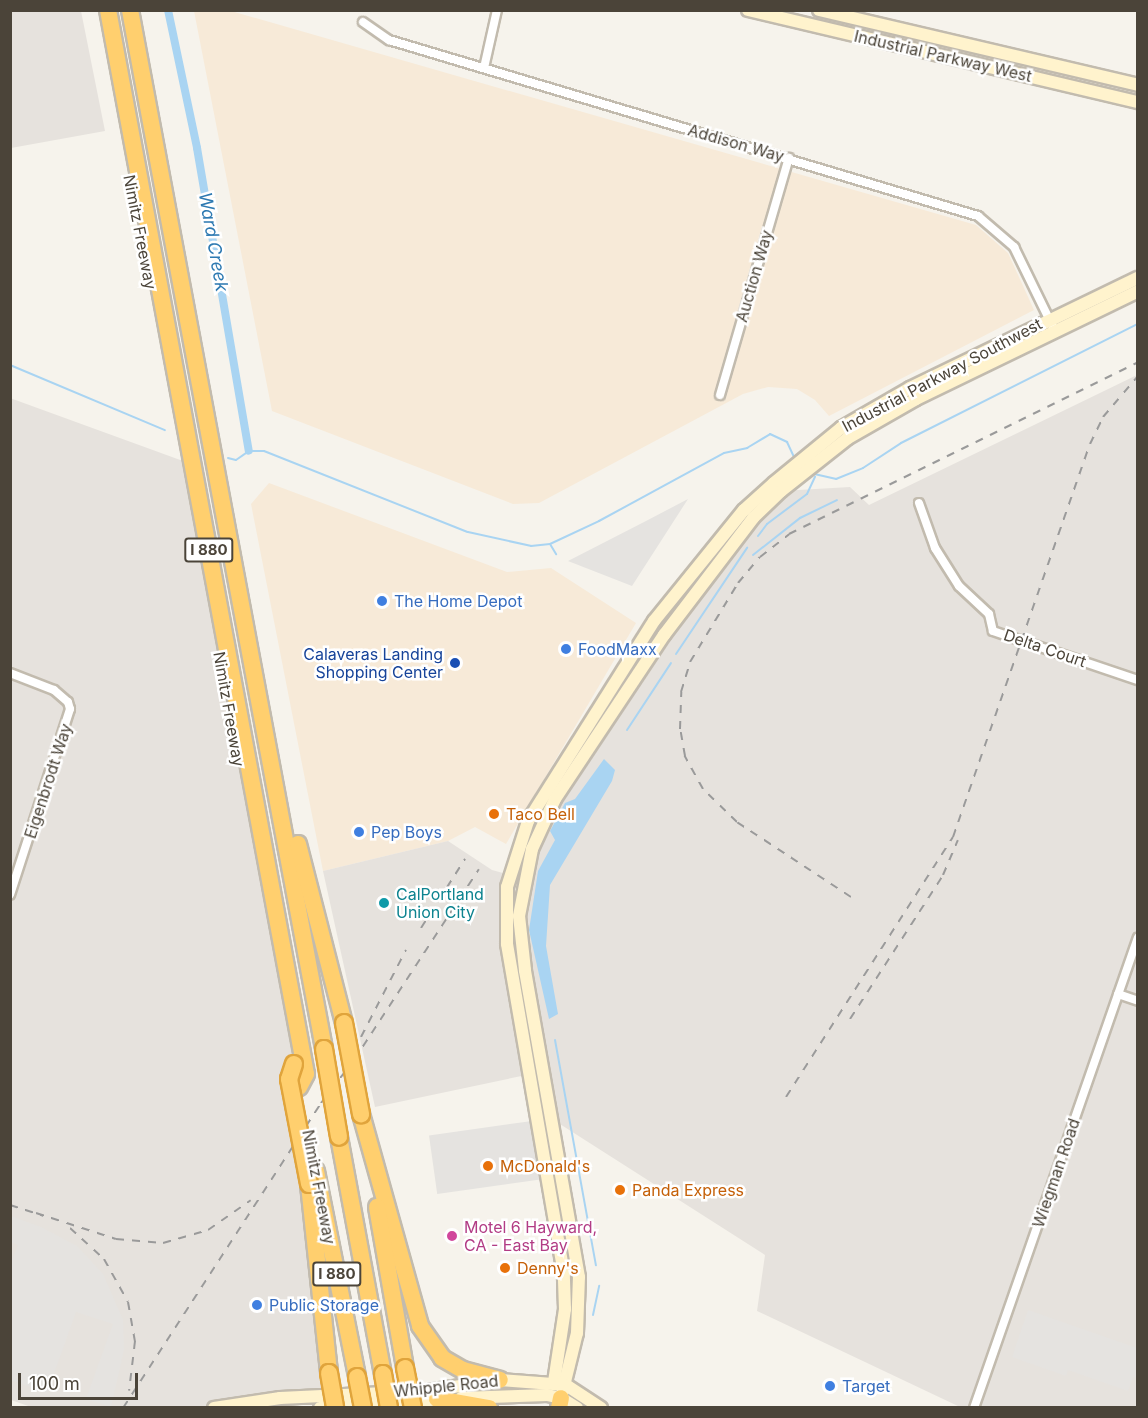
<!DOCTYPE html>
<html>
<head>
<meta charset="utf-8">
<style>
  body { margin:0 }
  #map { position:relative; width:1148px; height:1418px; overflow:hidden; background:#f6f3ec; font-family:Inter,sans-serif }
  div>[style] { position:absolute }
  .commercial>* { inset:0; background:#f7ead8 }
  .industrial>* { inset:0; background:#e6e2dd }
  .parking>* { inset:0; background:#e5e3e0; transform-origin:0 0 }
  .water>* { inset:0; background:#a9d4f2 }
  .stream>* { height:2px; margin:-1px; padding:0 1px; transform-origin:1px; border-radius:1px; background:#a9d4f2 }
  .canal>* { height:8px; margin:-4px; padding:0 4px; transform-origin:4px; border-radius:4px; background:#a9d4f2 }
  .roads { filter:drop-shadow(2px 0 #c2bbae) drop-shadow(-2px 0 #c2bbae) drop-shadow(0 2px #c2bbae) drop-shadow(0 -2px #c2bbae) }
  .street>* { height:8px; margin:-4px; padding:0 4px; transform-origin:4px; border-radius:4px; background:#fff }
  .secondary>* { height:12px; margin:-6px; padding:0 6px; transform-origin:6px; border-radius:6px; background:#fff3cd }
  .highway>* { height:16px; margin:-8px; padding:0 8px; transform-origin:8px; border-radius:8px; background:#ffcf6e }
  .rail>* { height:2px; margin-top:-1px; transform-origin:0; background:repeating-linear-gradient(90deg,#9a9a9a 0 8px,transparent 0 16px) }
  .bridges { filter:drop-shadow(2px 0 #e0a43c) drop-shadow(-2px 0 #e0a43c) drop-shadow(0 2px #e0a43c) drop-shadow(0 -2px #e0a43c) }
  .highway-bridge>* { height:16px; margin:-8px; padding:0 8px; transform-origin:8px; border-radius:8px; background:#ffcf6e }
  .dots>* { width:16px; height:16px; translate:-50% -50%; box-sizing:border-box; border:3px solid #fff; border-radius:50% }
  span { translate:-50% -50%; white-space:nowrap; text-align:center; line-height:1.15; -webkit-text-stroke:5px #fff; paint-order:stroke }
  .shield-label span { padding:2px 4px; background:#fff; border:2px solid; border-radius:4px; -webkit-text-stroke-width:0 }
  .shield-label { font-size:15px; color:#4b4439; font-weight:700 }
  .street-label { font-size:16px; color:#4b4439 }
  .shop-label { font-size:16px; color:#366cbe }
  .left { translate:0 -50%; text-align:left }
  .transit-label { font-size:16px; color:#164399 }
  .right { translate:-100% -50%; text-align:right }
  .food-label { font-size:16px; color:#c56008 }
  .culture-label { font-size:16px; color:#0d838f }
  .hotel-label { font-size:16px; color:#b23c85 }
  .water-label { font-size:18px; color:#2e7ab2; font-style:italic }
  .frame { position:absolute; inset:0; border:12px solid #4b4439; pointer-events:none }
  .scale { position:absolute; left:18px; top:1373px; width:120px; height:27px; box-sizing:border-box; border:3px solid #4b4439; border-top:0; padding-left:8px; font-size:18px; line-height:21px; white-space:nowrap; color:#4b4439; -webkit-text-stroke:4px #fff; paint-order:stroke }
</style>
</head>
<body>
<div id="map">
  <div class="commercial">
    <div style="clip-path:polygon(194px 11px,231px 11px,976px 225px,1008px 253px,1034px 310px,829px 416px,815px 400px,797px 389px,768px 387px,743px 394px,539px 503px,513px 504px,272px 411px)"></div>
    <div style="clip-path:polygon(269px 483px,507px 572px,551px 568px,636px 623px,506px 844px,475px 827px,448px 841px,323px 871px,251px 504px)"></div>
  </div>
  <div class="industrial">
    <div style="clip-path:polygon(11px 10px,81px 11px,105px 131px,11px 148px)"></div>
    <div style="clip-path:polygon(1137px 375px,1137px 1407px,960px 1407px,757px 1311px,765px 1255px,552px 1119px,521px 940px,528px 865px,555px 799px,664px 635px,781px 491px,850px 487px,869px 505px)"></div>
    <div style="clip-path:polygon(10px 398px,183px 461px,294px 1064px,333px 1396px,214px 1408px,34px 1408px,11px 1400px)"></div>
    <div style="clip-path:polygon(448px 841px,492px 870px,510px 875px,506px 919px,531px 1074px,375px 1107px,323px 871px)"></div>
  </div>
  <div class="parking">
    <div style="clip-path:polygon(688px 499px,632px 586px,568px 561px,646px 521px)"></div>
    <div style="left:532px;top:1121px;width:59px;height:104px;rotate:82deg"></div>
    <div style="clip-path:polygon(11px 1216px,41px 1227px,77px 1246px,103px 1274px,123px 1320px,124px 1350px,111px 1407px,86px 1399px,113px 1324px,76px 1312px,47px 1393px,11px 1380px,10px 1266px,18px 1245px,11px 1242px)"></div>
    <div style="clip-path:polygon(1028px 1310px,1137px 1348px,1137px 1378px,1133px 1377px,1128px 1391px,1068px 1370px,1066px 1376px,1012px 1357px)"></div>
  </div>
  <div class="water">
    <div style="clip-path:polygon(604px 759px,615px 770px,612px 781px,550px 885px,546px 946px,558px 1014px,549px 1019px,529px 930px,538px 871px,555px 840px,550px 831px,565px 803px,575px 799px)"></div>
  </div>
  <div class="stream">
    <div style="left:10px;top:365px;width:168px;rotate:22.8deg"></div>
    <div style="left:228px;top:458px;width:8px;rotate:14deg"></div>
    <div style="left:236px;top:460px;width:16px;rotate:-35deg"></div>
    <div style="left:249px;top:451px;width:15px"></div>
    <div style="left:264px;top:451px;width:219px;rotate:21.7deg"></div>
    <div style="left:468px;top:532px;width:65px;rotate:12.5deg"></div>
    <div style="left:531px;top:546px;width:19px;rotate:-6deg"></div>
    <div style="left:550px;top:544px;width:54px;rotate:-25.1deg"></div>
    <div style="left:599px;top:521px;width:142px;rotate:-28.5deg"></div>
    <div style="left:724px;top:453px;width:24px;rotate:-12deg"></div>
    <div style="left:747px;top:448px;width:27px;rotate:-31deg"></div>
    <div style="left:770px;top:434px;width:19px;rotate:25deg"></div>
    <div style="left:787px;top:442px;width:19px;rotate:65deg"></div>
    <div style="left:810px;top:473px;width:27px;rotate:13deg"></div>
    <div style="left:836px;top:479px;width:29px;rotate:-22deg"></div>
    <div style="left:863px;top:468px;width:45px;rotate:-33.3deg"></div>
    <div style="left:901px;top:443px;width:265px;rotate:-26.7deg"></div>
    <div style="left:758px;top:536px;width:15px;rotate:-53deg"></div>
    <div style="left:767px;top:524px;width:50px;rotate:-36.9deg"></div>
    <div style="left:807px;top:494px;width:19px;rotate:-65deg"></div>
    <div style="left:550px;top:544px;width:12px;rotate:59deg"></div>
    <div style="left:753px;top:555px;width:60px;rotate:-38.2deg"></div>
    <div style="left:800px;top:518px;width:41px;rotate:-25.9deg"></div>
    <div style="left:676px;top:654px;width:128px;rotate:-56.2deg"></div>
    <div style="left:627px;top:730px;width:80px;rotate:-56.7deg"></div>
    <div style="left:555px;top:1040px;width:229px;rotate:79.7deg"></div>
    <div style="left:593px;top:1315px;width:30px;rotate:-78deg"></div>
  </div>
  <div class="canal">
    <div style="left:168px;top:10px;width:141px;rotate:78.1deg"></div>
    <div style="left:197px;top:148px;width:307px;rotate:80.3deg"></div>
  </div>
  <div class="roads">
    <div class="street">
      <div style="left:363px;top:22px;width:32px;rotate:35deg"></div>
      <div style="left:389px;top:40px;width:615px;rotate:16.64deg"></div>
      <div style="left:978px;top:216px;width:48px;rotate:40.7deg"></div>
      <div style="left:1014px;top:247px;width:87px;rotate:64deg"></div>
      <div style="left:484px;top:68px;width:59px;rotate:-77.4deg"></div>
      <div style="left:720px;top:395px;width:247px;rotate:-73.8deg"></div>
      <div style="left:919px;top:503px;width:48px;rotate:70.4deg"></div>
      <div style="left:935px;top:548px;width:45px;rotate:57.7deg"></div>
      <div style="left:959px;top:586px;width:41px;rotate:43deg"></div>
      <div style="left:989px;top:614px;width:17px;rotate:77deg"></div>
      <div style="left:993px;top:631px;width:153px;rotate:18.7deg"></div>
      <div style="left:10px;top:673px;width:47px;rotate:21.1deg"></div>
      <div style="left:54px;top:690px;width:18px;rotate:41deg"></div>
      <div style="left:68px;top:702px;width:7px;rotate:74deg"></div>
      <div style="left:70px;top:709px;width:195px;rotate:107.9deg"></div>
      <div style="left:1118px;top:994px;width:21px;rotate:19deg"></div>
      <div style="left:974px;top:1408px;width:498px;rotate:-70.8deg"></div>
    </div>
    <div class="secondary">
      <div style="left:748px;top:10px;width:401px;rotate:13.3deg"></div>
      <div style="left:819px;top:10px;width:328px;rotate:13.2deg"></div>
      <div style="left:554px;top:1382px;width:74px;rotate:-81.4deg"></div>
      <div style="left:565px;top:1309px;width:35px;rotate:-92deg"></div>
      <div style="left:564px;top:1274px;width:335px;rotate:-99.8deg"></div>
      <div style="left:507px;top:944px;width:57px;rotate:-90deg"></div>
      <div style="left:507px;top:887px;width:69px;rotate:-72.3deg"></div>
      <div style="left:528px;top:821px;width:236px;rotate:-57.8deg"></div>
      <div style="left:654px;top:621px;width:143px;rotate:-51deg"></div>
      <div style="left:744px;top:510px;width:40px;rotate:-42deg"></div>
      <div style="left:774px;top:483px;width:87px;rotate:-39.4deg"></div>
      <div style="left:841px;top:428px;width:80px;rotate:-30.1deg"></div>
      <div style="left:910px;top:388px;width:253px;rotate:-25.8deg"></div>
      <div style="left:461px;top:1398px;width:86px;rotate:-2deg"></div>
      <div style="left:547px;top:1395px;width:14px;rotate:12deg"></div>
      <div style="left:561px;top:1398px;width:19px;rotate:32deg"></div>
      <div style="left:561px;top:1398px;width:67px;rotate:-76.2deg"></div>
      <div style="left:577px;top:1333px;width:56px;rotate:-88deg"></div>
      <div style="left:579px;top:1277px;width:312px;rotate:-100deg"></div>
      <div style="left:525px;top:970px;width:54px;rotate:-96.3deg"></div>
      <div style="left:519px;top:916px;width:68px;rotate:-79deg"></div>
      <div style="left:532px;top:849px;width:55px;rotate:-65.3deg"></div>
      <div style="left:555px;top:799px;width:197px;rotate:-56.4deg"></div>
      <div style="left:664px;top:635px;width:147px;rotate:-52.7deg"></div>
      <div style="left:753px;top:518px;width:39px;rotate:-44deg"></div>
      <div style="left:781px;top:491px;width:85px;rotate:-38.3deg"></div>
      <div style="left:848px;top:438px;width:78px;rotate:-29.8deg"></div>
      <div style="left:916px;top:399px;width:247px;rotate:-25.9deg"></div>
      <div style="left:214px;top:1408px;width:67px;rotate:-8.6deg"></div>
      <div style="left:280px;top:1398px;width:147px;rotate:-2.7deg"></div>
      <div style="left:427px;top:1391px;width:74px;rotate:-8.6deg"></div>
      <div style="left:500px;top:1380px;width:66px;rotate:4.3deg"></div>
      <div style="left:566px;top:1385px;width:42px;rotate:33.3deg"></div>
      <div style="left:320px;top:1408px;width:124px;rotate:-4.2deg"></div>
    </div>
    <div class="highway">
      <div style="left:108px;top:10px;width:1082px;rotate:79.46deg"></div>
      <div style="left:306px;top:1074px;width:15px;rotate:118deg"></div>
      <div style="left:130px;top:10px;width:1057px;rotate:79.42deg"></div>
      <div style="left:298px;top:844px;width:185px;rotate:75.6deg"></div>
      <div style="left:361px;top:1114px;width:220px;rotate:74.4deg"></div>
      <div style="left:420px;top:1326px;width:39px;rotate:55deg"></div>
      <div style="left:442px;top:1358px;width:24px;rotate:30deg"></div>
      <div style="left:463px;top:1370px;width:38px;rotate:15deg"></div>
      <div style="left:339px;top:1137px;width:241px;rotate:79.5deg"></div>
      <div style="left:316px;top:1171px;width:210px;rotate:78.7deg"></div>
      <div style="left:309px;top:1185px;width:189px;rotate:83.9deg"></div>
      <div style="left:377px;top:1207px;width:163px;rotate:80.1deg"></div>
      <div style="left:437px;top:1399px;width:53px;rotate:9.8deg"></div>
      <div style="left:559px;top:1408px;width:10px;rotate:-79deg"></div>
    </div>
  </div>
  <div class="rail">
    <div style="left:851px;top:897px;width:136px;rotate:-146.7deg"></div>
    <div style="left:737px;top:822px;width:47px;rotate:-135.9deg"></div>
    <div style="left:703px;top:789px;width:38px;rotate:-119deg"></div>
    <div style="left:685px;top:756px;width:27px;rotate:-100deg"></div>
    <div style="left:680px;top:729px;width:37px;rotate:-88deg"></div>
    <div style="left:681px;top:692px;width:31px;rotate:-73deg"></div>
    <div style="left:690px;top:662px;width:92px;rotate:-58.7deg"></div>
    <div style="left:738px;top:583px;width:34px;rotate:-50deg"></div>
    <div style="left:760px;top:557px;width:37px;rotate:-38deg"></div>
    <div style="left:789px;top:534px;width:389px;rotate:-26.2deg"></div>
    <div style="left:421px;top:928px;width:82px;rotate:-57.5deg"></div>
    <div style="left:850px;top:1019px;width:171px;rotate:-57.1deg"></div>
    <div style="left:943px;top:875px;width:38px;rotate:-67deg"></div>
    <div style="left:361px;top:1037px;width:98px;rotate:-62.7deg"></div>
    <div style="left:786px;top:1097px;width:309px;rotate:-57.3deg"></div>
    <div style="left:953px;top:837px;width:416px;rotate:-70.8deg"></div>
    <div style="left:1090px;top:444px;width:30px;rotate:-64deg"></div>
    <div style="left:1103px;top:417px;width:54px;rotate:-49.5deg"></div>
    <div style="left:10px;top:1205px;width:35px;rotate:18deg"></div>
    <div style="left:36px;top:1213px;width:84px;rotate:18deg"></div>
    <div style="left:116px;top:1239px;width:47px;rotate:4.9deg"></div>
    <div style="left:163px;top:1243px;width:47px;rotate:-16.1deg"></div>
    <div style="left:208px;top:1230px;width:52px;rotate:-34.9deg"></div>
    <div style="left:70px;top:1228px;width:46px;rotate:42.4deg"></div>
    <div style="left:104px;top:1259px;width:49px;rotate:60.8deg"></div>
    <div style="left:128px;top:1302px;width:40px;rotate:80deg"></div>
    <div style="left:135px;top:1341px;width:50px;rotate:96.8deg"></div>
    <div style="left:123px;top:1408px;width:364px;rotate:-57deg"></div>
    <div style="left:321px;top:1103px;width:54px;rotate:-52.5deg"></div>
    <div style="left:354px;top:1060px;width:228px;rotate:-56.8deg"></div>
  </div>
  <div class="bridges">
    <div class="highway-bridge">
      <div style="left:344px;top:1023px;width:93px;rotate:79.4deg"></div>
      <div style="left:324px;top:1049px;width:89px;rotate:80.3deg"></div>
      <div style="left:294px;top:1064px;width:16px;rotate:108deg"></div>
      <div style="left:289px;top:1079px;width:107px;rotate:79.2deg"></div>
      <div style="left:405px;top:1368px;width:41px;rotate:78.7deg"></div>
      <div style="left:329px;top:1373px;width:36px;rotate:80deg"></div>
      <div style="left:383px;top:1374px;width:35px;rotate:80deg"></div>
      <div style="left:357px;top:1377px;width:32px;rotate:79deg"></div>
    </div>
  </div>
  <div class="dots">
    <div style="left:382px;top:601px;background:#3f7fe0"></div>
    <div style="left:566px;top:649px;background:#3f7fe0"></div>
    <div style="left:455px;top:663px;background:#1a4fb4"></div>
    <div style="left:494px;top:814px;background:#e8710a"></div>
    <div style="left:359px;top:832px;background:#3f7fe0"></div>
    <div style="left:384px;top:903px;background:#0f9aa8"></div>
    <div style="left:488px;top:1166px;background:#e8710a"></div>
    <div style="left:620px;top:1190px;background:#e8710a"></div>
    <div style="left:452px;top:1236px;background:#d1479c"></div>
    <div style="left:505px;top:1268px;background:#e8710a"></div>
    <div style="left:257px;top:1305px;background:#3f7fe0"></div>
    <div style="left:830px;top:1386px;background:#3f7fe0"></div>
  </div>
  <div class="shield-label">
    <span style="left:209px;top:550px">I 880</span>
    <span style="left:337px;top:1274px">I 880</span>
  </div>
  <div class="street-label">
    <span style="left:943px;top:56px;rotate:13deg">Industrial Parkway West</span>
    <span style="left:736px;top:143px;rotate:16deg">Addison Way</span>
    <span style="left:140px;top:232px;rotate:79deg">Nimitz Freeway</span>
    <span style="left:754px;top:276px;rotate:-74deg">Auction Way</span>
    <span style="left:942px;top:375px;rotate:-28deg">Industrial Parkway Southwest</span>
    <span style="left:1045px;top:648px;rotate:19deg">Delta Court</span>
    <span style="left:229px;top:709px;rotate:80deg">Nimitz Freeway</span>
    <span style="left:48px;top:781px;rotate:-72deg">Eigenbrodt Way</span>
    <span style="left:1056px;top:1173px;rotate:-71deg">Wiegman Road</span>
    <span style="left:319px;top:1187px;rotate:79deg">Nimitz Freeway</span>
    <span style="left:446px;top:1386px;rotate:-6deg">Whipple Road</span>
  </div>
  <div class="shop-label">
    <span class="left" style="left:394px;top:601px">The Home Depot</span>
    <span class="left" style="left:578px;top:649px">FoodMaxx</span>
    <span class="left" style="left:371px;top:832px">Pep Boys</span>
    <span class="left" style="left:269px;top:1305px">Public Storage</span>
    <span class="left" style="left:842px;top:1386px">Target</span>
  </div>
  <div class="transit-label">
    <span class="right" style="left:443px;top:663px">Calaveras Landing<br>Shopping Center</span>
  </div>
  <div class="food-label">
    <span class="left" style="left:506px;top:814px">Taco Bell</span>
    <span class="left" style="left:500px;top:1166px">McDonald's</span>
    <span class="left" style="left:632px;top:1190px">Panda Express</span>
    <span class="left" style="left:517px;top:1268px">Denny's</span>
  </div>
  <div class="culture-label">
    <span class="left" style="left:396px;top:903px">CalPortland<br>Union City</span>
  </div>
  <div class="hotel-label">
    <span class="left" style="left:464px;top:1236px">Motel 6 Hayward,<br>CA - East Bay</span>
  </div>
  <div class="water-label">
    <span style="left:213px;top:242px;rotate:80deg">Ward Creek</span>
  </div>
  <div class="frame"></div>
  <div class="scale">100 m</div>
</div>
</body>
</html>
